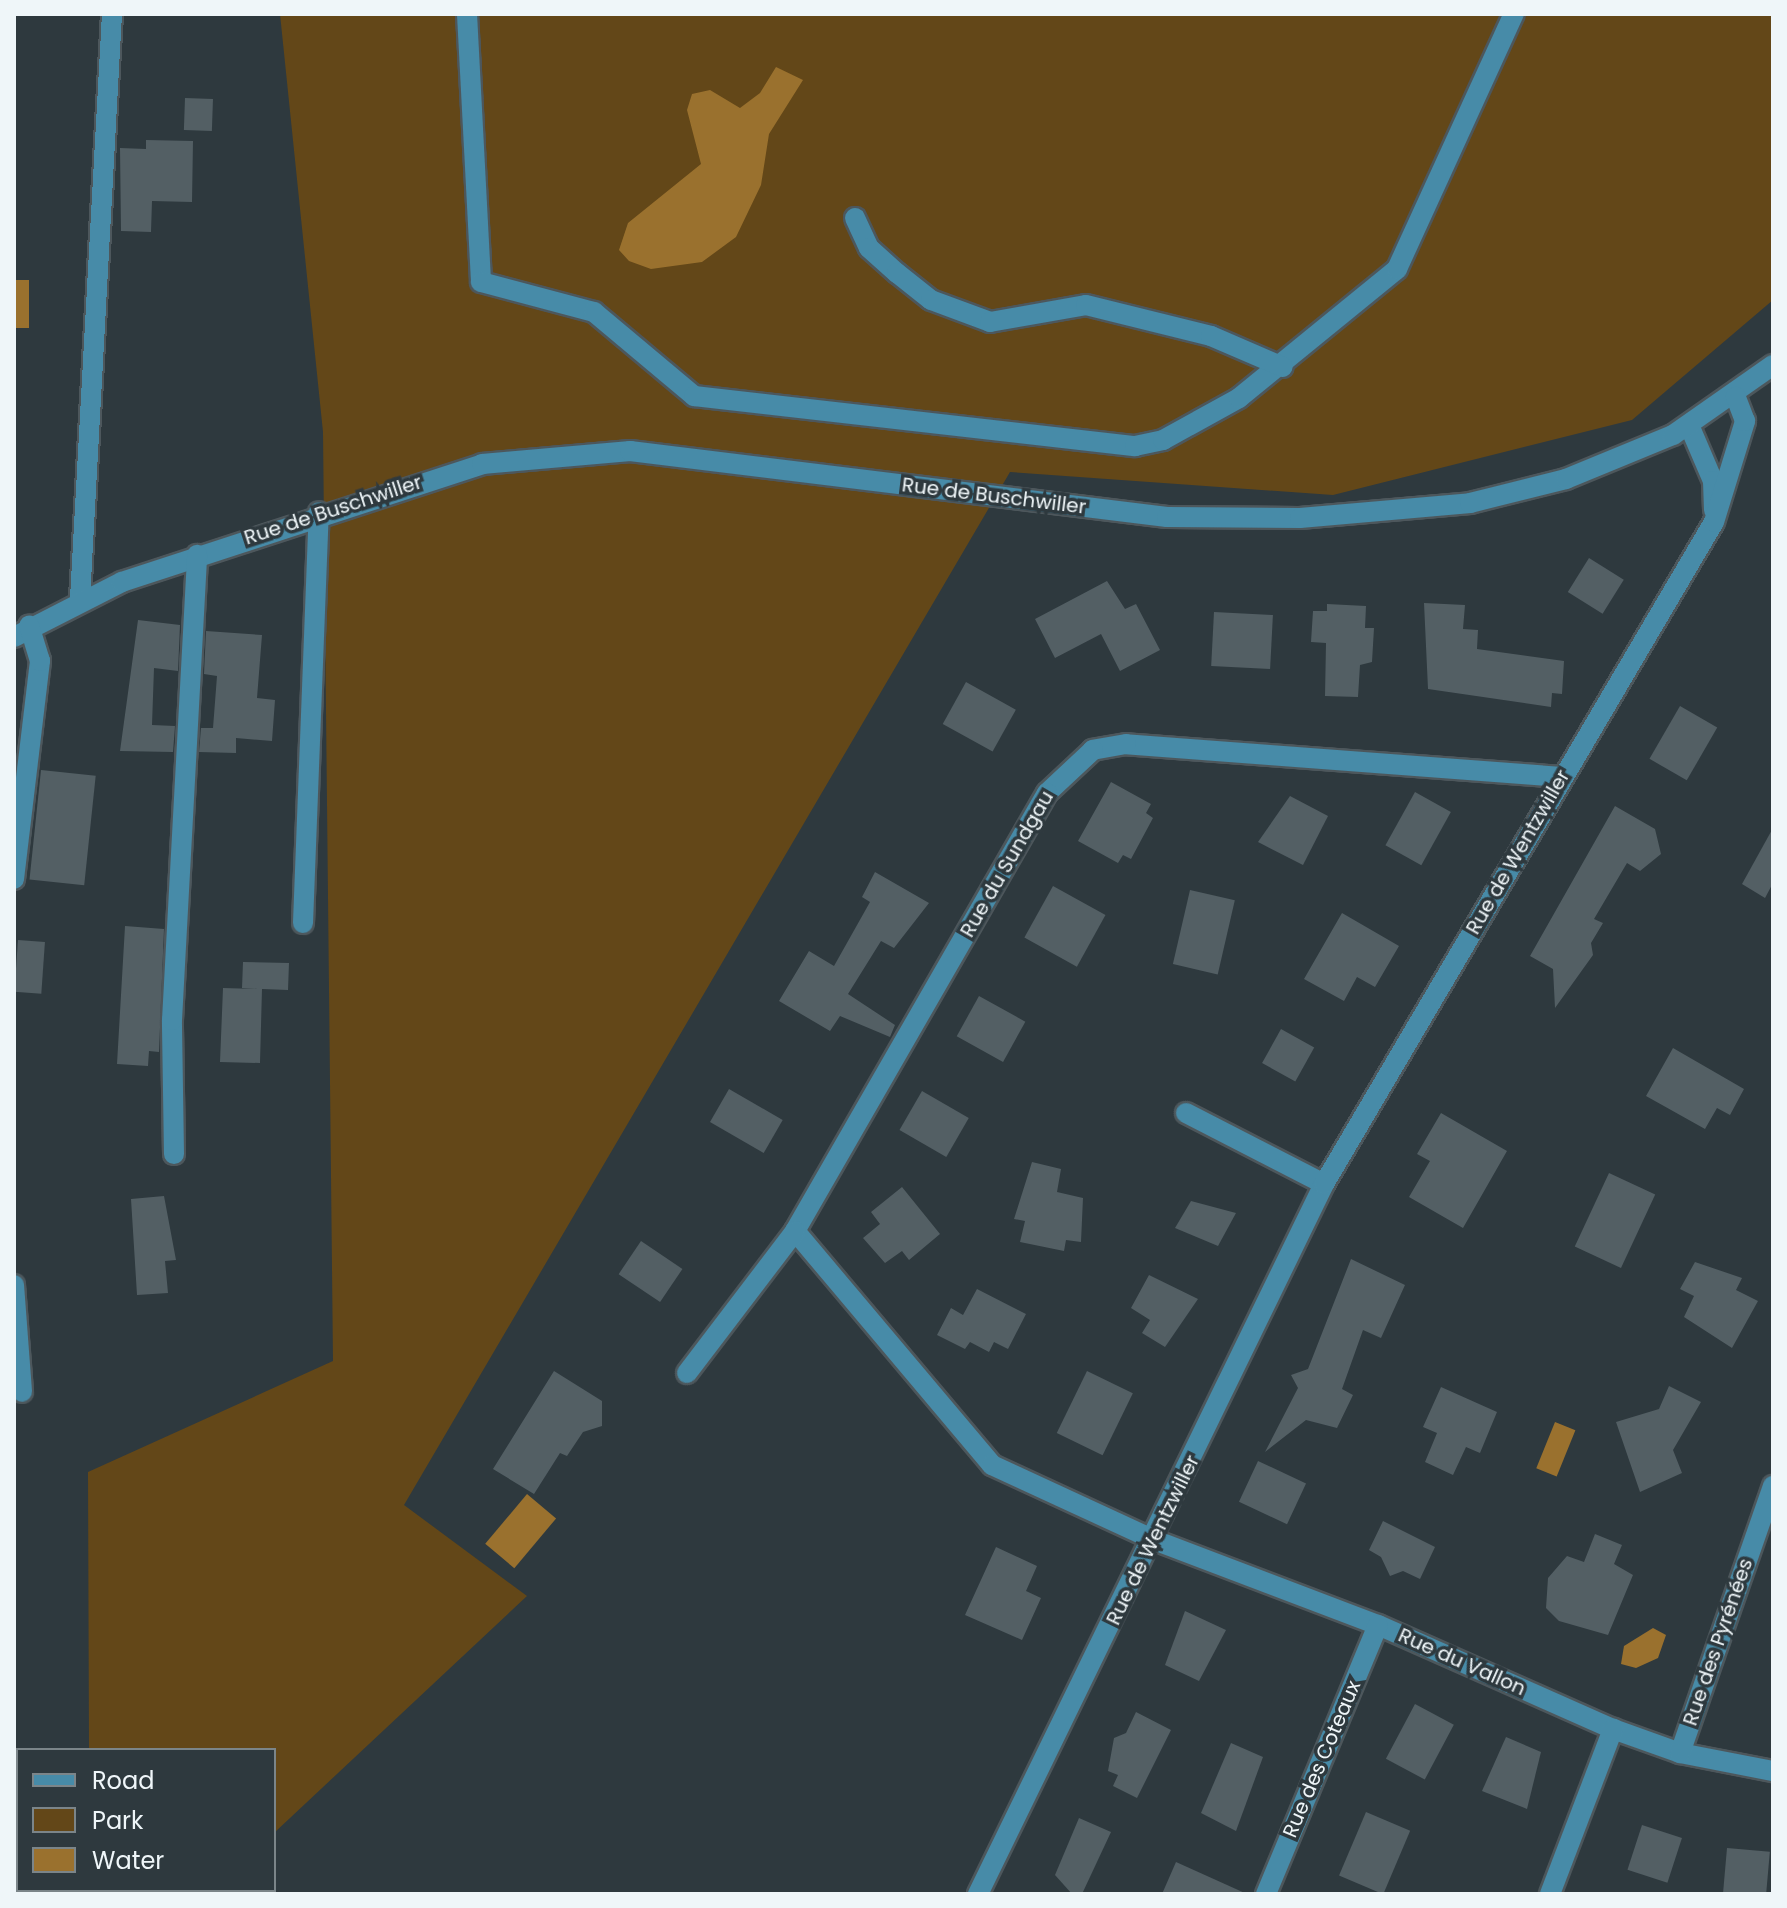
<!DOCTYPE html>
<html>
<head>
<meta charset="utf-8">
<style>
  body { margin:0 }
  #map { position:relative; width:1787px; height:1908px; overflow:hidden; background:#2e393e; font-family:Poppins,sans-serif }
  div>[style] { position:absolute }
  .green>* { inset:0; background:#634718 }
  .water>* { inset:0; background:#9a712e; transform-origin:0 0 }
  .building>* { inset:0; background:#535f64; transform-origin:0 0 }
  .roads { filter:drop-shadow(2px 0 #4d575c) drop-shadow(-2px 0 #4d575c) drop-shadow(0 2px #4d575c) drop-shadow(0 -2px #4d575c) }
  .minor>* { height:20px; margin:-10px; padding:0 10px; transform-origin:10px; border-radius:10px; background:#478ba8 }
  span { translate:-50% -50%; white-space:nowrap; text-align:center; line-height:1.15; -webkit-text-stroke:7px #2e393e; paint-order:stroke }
  .street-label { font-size:20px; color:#eff6f9 }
  .frame { position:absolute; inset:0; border:16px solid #eff6f9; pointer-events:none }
  .legend { position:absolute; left:16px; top:1748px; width:260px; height:144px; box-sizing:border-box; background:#2e393e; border:2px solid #7b8589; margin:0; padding:10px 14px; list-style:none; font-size:24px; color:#eff6f9 }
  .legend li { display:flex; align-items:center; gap:16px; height:40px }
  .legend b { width:40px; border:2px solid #7b8589 }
</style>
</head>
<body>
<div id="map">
  <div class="green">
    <div style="clip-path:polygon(280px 14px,1773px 14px,1773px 300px,1632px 420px,1333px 495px,1010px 472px,404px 1505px,527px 1596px,274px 1833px,274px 1750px,89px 1750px,88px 1472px,333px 1361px,323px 432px)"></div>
    <div style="clip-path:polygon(89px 1890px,214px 1890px,209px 1894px)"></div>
  </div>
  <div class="water">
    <div style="clip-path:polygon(776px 67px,803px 80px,769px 134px,761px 185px,736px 237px,702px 262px,651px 269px,629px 261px,619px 250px,628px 223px,701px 164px,687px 110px,692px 94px,710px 90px,740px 108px,760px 93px)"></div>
    <div style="left:14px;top:280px;width:15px;height:48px"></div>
    <div style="left:1555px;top:1422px;width:22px;height:50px;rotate:22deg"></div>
    <div style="left:527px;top:1494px;width:38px;height:65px;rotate:40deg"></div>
    <div style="clip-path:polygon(1653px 1628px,1666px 1635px,1658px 1658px,1636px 1668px,1621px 1664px,1624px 1646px)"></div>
  </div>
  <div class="building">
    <div style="left:185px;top:98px;width:28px;height:32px;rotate:2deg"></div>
    <div style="clip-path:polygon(146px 140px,193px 141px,192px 202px,152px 201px,151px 232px,121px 231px,120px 148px,146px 149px)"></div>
    <div style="left:1589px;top:558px;width:41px;height:40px;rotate:32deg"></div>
    <div style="clip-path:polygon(1107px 581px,1125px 609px,1136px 604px,1160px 650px,1120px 671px,1101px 634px,1055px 658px,1035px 619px)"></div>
    <div style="clip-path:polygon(1424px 603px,1465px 605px,1463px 629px,1478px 630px,1477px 649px,1564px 661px,1562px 694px,1552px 693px,1551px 707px,1428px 689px)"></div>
    <div style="clip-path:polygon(1327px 604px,1366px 606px,1365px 628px,1374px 628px,1372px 662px,1360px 665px,1358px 697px,1325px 696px,1326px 643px,1311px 642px,1313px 611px,1327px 611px)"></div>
    <div style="left:1214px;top:612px;width:59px;height:54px;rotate:3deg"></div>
    <div style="clip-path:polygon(138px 620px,180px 625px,178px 671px,154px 668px,152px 725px,175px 726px,173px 752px,120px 751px)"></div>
    <div style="clip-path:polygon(206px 631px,262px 635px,257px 698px,275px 700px,272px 741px,236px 738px,236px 753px,199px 752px,201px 728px,213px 728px,217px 676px,204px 674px)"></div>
    <div style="left:966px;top:682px;width:57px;height:48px;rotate:29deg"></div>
    <div style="left:1680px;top:706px;width:43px;height:61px;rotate:30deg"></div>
    <div style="left:41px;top:770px;width:55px;height:110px;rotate:6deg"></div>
    <div style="clip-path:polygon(1111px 782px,1151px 804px,1146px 813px,1153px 818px,1131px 859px,1123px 855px,1118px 863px,1078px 841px)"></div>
    <div style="left:1415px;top:792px;width:41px;height:61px;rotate:29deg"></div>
    <div style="clip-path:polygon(1290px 796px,1328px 816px,1303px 865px,1258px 842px)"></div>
    <div style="clip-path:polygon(1615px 806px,1655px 829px,1661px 854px,1640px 871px,1627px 863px,1594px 919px,1603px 923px,1591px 943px,1593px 955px,1555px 1008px,1553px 969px,1530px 956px)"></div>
    <div style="clip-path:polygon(1773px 828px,1773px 883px,1765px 898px,1742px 884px)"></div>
    <div style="clip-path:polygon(875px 872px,929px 903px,894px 948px,881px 941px,848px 994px,895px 1025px,890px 1037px,840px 1016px,830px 1031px,779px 1001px,809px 951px,834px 966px,870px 902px,862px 897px)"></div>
    <div style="left:1053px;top:886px;width:60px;height:59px;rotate:29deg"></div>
    <div style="left:1190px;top:890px;width:46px;height:76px;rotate:13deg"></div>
    <div style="clip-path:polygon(1342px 913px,1399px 946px,1375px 987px,1357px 977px,1344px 1001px,1304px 979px)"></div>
    <div style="clip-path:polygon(125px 926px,164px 929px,159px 1052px,149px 1051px,148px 1066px,117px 1064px)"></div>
    <div style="left:18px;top:940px;width:27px;height:52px;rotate:4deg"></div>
    <div style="clip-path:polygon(243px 962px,289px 963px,288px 990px,262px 989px,260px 1063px,220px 1062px,223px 988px,258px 989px,242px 988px)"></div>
    <div style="left:979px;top:996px;width:53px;height:46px;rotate:29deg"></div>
    <div style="left:1281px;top:1029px;width:38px;height:39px;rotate:29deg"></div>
    <div style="clip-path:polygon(1673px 1048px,1744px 1089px,1730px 1115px,1717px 1108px,1705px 1129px,1646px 1096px)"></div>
    <div style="left:729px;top:1089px;width:62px;height:38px;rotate:30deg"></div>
    <div style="left:922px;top:1091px;width:54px;height:45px;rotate:30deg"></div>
    <div style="clip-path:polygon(1441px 1113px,1507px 1151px,1463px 1228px,1409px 1197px,1430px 1161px,1417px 1154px)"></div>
    <div style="clip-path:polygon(1032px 1162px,1061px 1169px,1057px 1192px,1083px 1198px,1081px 1242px,1066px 1240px,1064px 1251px,1020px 1242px,1025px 1221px,1014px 1219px)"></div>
    <div style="left:1609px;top:1173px;width:51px;height:81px;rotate:25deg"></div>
    <div style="clip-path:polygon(902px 1187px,940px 1234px,909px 1260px,902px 1251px,885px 1263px,863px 1238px,880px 1224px,871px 1212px)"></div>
    <div style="clip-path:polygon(164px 1196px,176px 1260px,165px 1261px,168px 1293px,137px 1295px,131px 1199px)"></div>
    <div style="clip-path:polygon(1191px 1201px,1236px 1213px,1218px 1246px,1175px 1228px)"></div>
    <div style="left:641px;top:1241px;width:50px;height:40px;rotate:34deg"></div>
    <div style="clip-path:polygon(1351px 1259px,1405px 1285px,1381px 1338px,1363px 1330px,1342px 1389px,1353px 1395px,1337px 1428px,1306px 1420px,1265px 1452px,1298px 1388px,1291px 1375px,1308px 1369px)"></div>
    <div style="clip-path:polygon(1695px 1262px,1742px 1278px,1736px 1290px,1758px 1301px,1732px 1348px,1684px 1317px,1694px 1296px,1680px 1289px)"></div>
    <div style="clip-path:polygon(1149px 1275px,1198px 1299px,1165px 1347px,1142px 1333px,1150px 1320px,1131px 1308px)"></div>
    <div style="clip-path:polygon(977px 1289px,1026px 1314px,1008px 1349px,994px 1342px,989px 1352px,970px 1342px,965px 1349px,937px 1335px,951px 1308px,963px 1315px)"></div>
    <div style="clip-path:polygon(554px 1371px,602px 1401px,602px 1426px,583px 1432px,567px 1456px,560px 1453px,534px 1494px,493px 1469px)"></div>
    <div style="left:1087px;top:1371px;width:51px;height:69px;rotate:26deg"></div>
    <div style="clip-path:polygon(1669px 1386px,1701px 1402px,1673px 1450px,1682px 1473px,1640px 1492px,1616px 1422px,1659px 1409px)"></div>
    <div style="clip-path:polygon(1441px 1387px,1497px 1412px,1480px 1453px,1466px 1447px,1453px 1475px,1425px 1462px,1437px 1433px,1423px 1427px)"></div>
    <div style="left:1258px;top:1461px;width:53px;height:45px;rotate:25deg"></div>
    <div style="clip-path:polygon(1383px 1521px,1435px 1547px,1420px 1579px,1403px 1571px,1390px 1576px,1381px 1557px,1369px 1550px)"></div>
    <div style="clip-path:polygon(1595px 1534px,1622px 1545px,1614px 1564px,1633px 1575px,1608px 1635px,1559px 1621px,1546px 1608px,1548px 1578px,1567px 1556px,1584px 1562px)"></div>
    <div style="clip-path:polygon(996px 1547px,1037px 1566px,1026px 1591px,1041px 1598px,1022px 1640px,965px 1615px)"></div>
    <div style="clip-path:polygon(1185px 1611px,1226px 1630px,1199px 1681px,1165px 1665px)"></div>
    <div style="left:1415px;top:1704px;width:44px;height:62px;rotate:28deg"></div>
    <div style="clip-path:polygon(1136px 1712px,1171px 1730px,1137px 1798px,1113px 1786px,1118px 1775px,1108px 1771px,1114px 1738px,1126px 1733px)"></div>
    <div style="clip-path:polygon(1506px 1737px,1541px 1752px,1527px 1809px,1482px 1791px)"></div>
    <div style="clip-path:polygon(1231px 1743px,1263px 1757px,1236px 1831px,1201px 1813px)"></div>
    <div style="left:1366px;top:1812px;width:48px;height:69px;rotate:23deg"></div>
    <div style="clip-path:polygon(1079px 1818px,1111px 1832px,1082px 1894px,1072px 1894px,1055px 1875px)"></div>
    <div style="left:1642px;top:1825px;width:42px;height:47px;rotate:18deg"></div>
    <div style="left:1727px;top:1848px;width:43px;height:46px;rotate:5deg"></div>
    <div style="clip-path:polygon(1176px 1862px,1247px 1894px,1162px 1894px)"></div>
  </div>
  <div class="roads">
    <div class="minor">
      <div style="left:467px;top:14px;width:268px;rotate:87deg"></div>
      <div style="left:481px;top:282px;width:117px;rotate:14.9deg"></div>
      <div style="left:594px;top:312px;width:131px;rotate:40deg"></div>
      <div style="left:694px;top:396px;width:444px;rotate:6.5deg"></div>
      <div style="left:1135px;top:446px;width:29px;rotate:-12deg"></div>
      <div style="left:1163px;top:440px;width:87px;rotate:-28.9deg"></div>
      <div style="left:1239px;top:398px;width:204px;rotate:-39.2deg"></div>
      <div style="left:1397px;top:269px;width:281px;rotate:-65.4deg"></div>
      <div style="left:855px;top:218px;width:33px;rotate:65deg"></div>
      <div style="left:869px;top:248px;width:38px;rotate:42deg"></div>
      <div style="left:897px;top:273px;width:43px;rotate:38.5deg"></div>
      <div style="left:931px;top:300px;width:63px;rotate:20.4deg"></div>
      <div style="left:990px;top:322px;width:97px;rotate:-10deg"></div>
      <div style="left:1086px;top:305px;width:129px;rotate:13.9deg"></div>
      <div style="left:1211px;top:336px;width:78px;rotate:23.3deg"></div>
      <div style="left:1689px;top:425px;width:61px;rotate:66.8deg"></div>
      <div style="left:1713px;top:481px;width:29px;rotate:88deg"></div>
      <div style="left:80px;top:599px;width:586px;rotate:-86.87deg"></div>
      <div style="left:14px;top:637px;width:121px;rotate:-27deg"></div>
      <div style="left:122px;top:582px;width:379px;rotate:-18.1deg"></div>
      <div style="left:482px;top:464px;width:149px;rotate:-5deg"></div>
      <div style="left:630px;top:451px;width:541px;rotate:7.01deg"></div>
      <div style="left:1167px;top:517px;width:133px;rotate:0.4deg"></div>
      <div style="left:1300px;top:518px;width:171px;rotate:-5deg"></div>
      <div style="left:1470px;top:503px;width:99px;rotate:-14deg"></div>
      <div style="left:1566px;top:479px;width:116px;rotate:-22.4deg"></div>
      <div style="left:1673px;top:435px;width:122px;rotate:-35deg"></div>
      <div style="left:1562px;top:777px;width:437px;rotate:-175.7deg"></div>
      <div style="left:1126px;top:744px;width:34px;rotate:170deg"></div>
      <div style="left:1093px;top:750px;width:63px;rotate:136.9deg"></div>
      <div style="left:1047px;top:793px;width:505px;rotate:119.91deg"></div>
      <div style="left:795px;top:1231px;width:306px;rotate:49.9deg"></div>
      <div style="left:992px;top:1465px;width:179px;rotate:24.8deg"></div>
      <div style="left:1154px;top:1540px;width:240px;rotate:20.8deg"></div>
      <div style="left:1378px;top:1625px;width:257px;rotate:23.9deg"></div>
      <div style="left:1613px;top:1729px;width:71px;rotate:19.7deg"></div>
      <div style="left:1680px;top:1753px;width:95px;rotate:11deg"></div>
      <div style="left:14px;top:879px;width:220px;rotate:-83.2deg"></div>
      <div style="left:40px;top:661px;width:37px;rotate:-107deg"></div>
      <div style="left:303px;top:923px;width:411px;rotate:-87.8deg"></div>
      <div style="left:1186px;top:1113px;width:155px;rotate:27.2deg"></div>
      <div style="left:174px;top:1154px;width:134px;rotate:-90.9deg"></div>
      <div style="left:172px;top:1020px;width:466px;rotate:-86.9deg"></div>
      <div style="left:14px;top:1285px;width:107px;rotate:85.7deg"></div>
      <div style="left:687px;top:1373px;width:178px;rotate:-52.7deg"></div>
      <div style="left:1680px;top:1753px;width:283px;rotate:-70.8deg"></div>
      <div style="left:978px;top:1894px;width:790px;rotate:-64.02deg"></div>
      <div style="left:1324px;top:1184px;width:768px;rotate:-59.5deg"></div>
      <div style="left:1714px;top:522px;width:106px;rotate:-72.9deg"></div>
      <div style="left:1745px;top:421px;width:26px;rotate:-111deg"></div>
      <div style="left:1266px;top:1894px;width:291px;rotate:-67.4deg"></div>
      <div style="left:1550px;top:1894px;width:177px;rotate:-69.1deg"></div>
    </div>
  </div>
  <div class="street-label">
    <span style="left:994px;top:496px;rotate:7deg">Rue de Buschwiller</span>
    <span style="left:333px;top:510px;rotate:-18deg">Rue de Buschwiller</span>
    <span style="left:1518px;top:852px;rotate:-60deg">Rue de Wentzwiller</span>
    <span style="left:1007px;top:864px;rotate:-60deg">Rue du Sundgau</span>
    <span style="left:1153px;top:1540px;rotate:-64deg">Rue de Wentzwiller</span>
    <span style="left:1718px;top:1642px;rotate:-71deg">Rue des Pyrénées</span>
    <span style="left:1462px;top:1662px;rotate:24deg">Rue du Vallon</span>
    <span style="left:1322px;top:1759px;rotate:-67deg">Rue des Coteaux</span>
  </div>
  <div class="frame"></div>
  <ul class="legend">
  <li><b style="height:10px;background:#478ba8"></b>Road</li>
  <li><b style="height:22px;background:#634718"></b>Park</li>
  <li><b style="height:22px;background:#9a712e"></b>Water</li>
  </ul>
</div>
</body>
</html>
